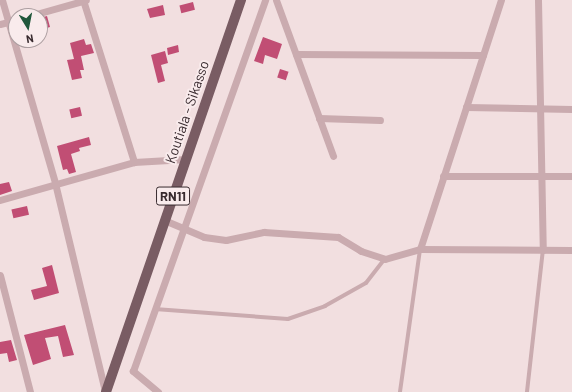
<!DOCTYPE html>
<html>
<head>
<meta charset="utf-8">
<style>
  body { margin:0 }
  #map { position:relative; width:572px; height:392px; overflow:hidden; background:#f2dfe0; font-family:Barlow,sans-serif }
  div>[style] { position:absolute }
  .building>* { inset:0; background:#c14e74; transform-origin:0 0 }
  .lane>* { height:3.5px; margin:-1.75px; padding:0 1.75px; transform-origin:1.75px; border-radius:1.75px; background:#caabaf }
  .street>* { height:7px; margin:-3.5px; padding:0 3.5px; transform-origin:3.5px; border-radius:3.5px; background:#caabaf }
  .primary>* { height:10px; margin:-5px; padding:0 5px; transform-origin:5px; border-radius:5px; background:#795c63 }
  span { translate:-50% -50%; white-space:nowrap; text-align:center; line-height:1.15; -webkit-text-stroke:4px #f9ebec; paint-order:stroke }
  .shield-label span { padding:1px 3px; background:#f9ebec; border:1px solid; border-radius:3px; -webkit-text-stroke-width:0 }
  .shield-label { font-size:13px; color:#382a2e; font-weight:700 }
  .street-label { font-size:14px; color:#382a2e }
  .north { position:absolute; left:8px; top:8px; width:40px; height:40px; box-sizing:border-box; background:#f9ebec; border:1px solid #ac9ea0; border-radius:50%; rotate:170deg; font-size:11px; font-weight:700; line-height:16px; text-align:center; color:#382a2e }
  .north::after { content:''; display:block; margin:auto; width:14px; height:18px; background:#21583c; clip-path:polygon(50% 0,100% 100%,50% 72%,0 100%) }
</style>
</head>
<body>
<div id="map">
  <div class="building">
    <div style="left:193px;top:2px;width:8px;height:14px;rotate:76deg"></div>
    <div style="clip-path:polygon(163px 5px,165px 15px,150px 18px,147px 9px)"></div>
    <div style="clip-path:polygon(47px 16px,50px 27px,40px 30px,40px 18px)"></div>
    <div style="clip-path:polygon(263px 37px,282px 44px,277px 59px,265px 55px,263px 64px,254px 61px)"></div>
    <div style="clip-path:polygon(84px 39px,86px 45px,91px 44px,94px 53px,81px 56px,84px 70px,80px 70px,82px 78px,72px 80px,67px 60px,74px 59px,70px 43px)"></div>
    <div style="clip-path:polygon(178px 45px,179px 52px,168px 55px,167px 48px)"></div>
    <div style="clip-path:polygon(165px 51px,168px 63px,161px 65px,165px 81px,158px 83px,151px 55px)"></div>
    <div style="left:280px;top:69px;width:9px;height:9px;rotate:18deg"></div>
    <div style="left:80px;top:107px;width:9px;height:11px;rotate:77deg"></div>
    <div style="clip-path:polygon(89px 137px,91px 145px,79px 148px,80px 151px,71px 154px,76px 172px,69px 174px,67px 169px,63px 170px,57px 146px)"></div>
    <div style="clip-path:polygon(9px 182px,12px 191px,0 195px,0 184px)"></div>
    <div style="left:27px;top:206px;width:9px;height:16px;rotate:77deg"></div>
    <div style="clip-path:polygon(52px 265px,59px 293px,34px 300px,31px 290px,47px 286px,42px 268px)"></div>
    <div style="clip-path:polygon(65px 325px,74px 355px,63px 357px,58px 336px,45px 338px,51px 359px,33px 365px,24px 335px)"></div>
    <div style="clip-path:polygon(11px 340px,17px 360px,9px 362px,7px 353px,0 354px,0 342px)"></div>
  </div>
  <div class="lane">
    <div style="left:155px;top:309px;width:133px;rotate:4.3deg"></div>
    <div style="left:288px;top:319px;width:39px;rotate:-19deg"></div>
    <div style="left:325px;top:306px;width:47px;rotate:-29.3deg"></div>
    <div style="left:366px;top:283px;width:31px;rotate:-52deg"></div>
    <div style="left:400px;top:392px;width:144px;rotate:-82deg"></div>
    <div style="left:527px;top:392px;width:143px;rotate:-83.6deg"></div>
  </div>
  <div class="street">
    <div style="left:2px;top:0;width:191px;rotate:73.8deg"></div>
    <div style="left:55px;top:183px;width:215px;rotate:76.5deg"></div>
    <div style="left:83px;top:0;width:170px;rotate:72.5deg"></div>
    <div style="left:276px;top:0;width:166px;rotate:69.9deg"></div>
    <div style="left:538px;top:0;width:250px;rotate:88.9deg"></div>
    <div style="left:29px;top:16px;width:59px;rotate:-15.7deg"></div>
    <div style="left:0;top:24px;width:16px;rotate:-14deg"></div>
    <div style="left:296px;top:54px;width:187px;rotate:0.3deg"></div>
    <div style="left:466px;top:107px;width:106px;rotate:1.1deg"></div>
    <div style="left:319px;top:118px;width:61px;rotate:1.9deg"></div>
    <div style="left:443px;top:176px;width:129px"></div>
    <div style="left:0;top:200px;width:139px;rotate:-15.8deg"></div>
    <div style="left:134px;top:162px;width:52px;rotate:-3.3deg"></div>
    <div style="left:164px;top:220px;width:43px;rotate:23deg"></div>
    <div style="left:204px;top:237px;width:22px;rotate:8deg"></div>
    <div style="left:226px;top:240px;width:39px;rotate:-12deg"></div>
    <div style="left:264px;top:232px;width:74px;rotate:3.9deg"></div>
    <div style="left:338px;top:237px;width:27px;rotate:31deg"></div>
    <div style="left:361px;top:251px;width:25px;rotate:18deg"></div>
    <div style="left:385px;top:259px;width:36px;rotate:-16deg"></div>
    <div style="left:420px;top:249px;width:152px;rotate:0.4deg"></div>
    <div style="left:420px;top:249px;width:262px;rotate:-72deg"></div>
    <div style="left:0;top:275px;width:121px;rotate:75.6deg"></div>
    <div style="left:158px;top:392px;width:33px;rotate:-140deg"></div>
    <div style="left:133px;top:371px;width:394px;rotate:-70.4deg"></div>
  </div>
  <div class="primary">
    <div style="left:106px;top:392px;width:415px;rotate:-71deg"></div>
  </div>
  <div class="shield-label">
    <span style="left:173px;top:196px">RN11</span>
  </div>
  <div class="street-label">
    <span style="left:187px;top:112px;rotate:-71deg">Koutiala - Sikasso</span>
  </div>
  <div class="north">N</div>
</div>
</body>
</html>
